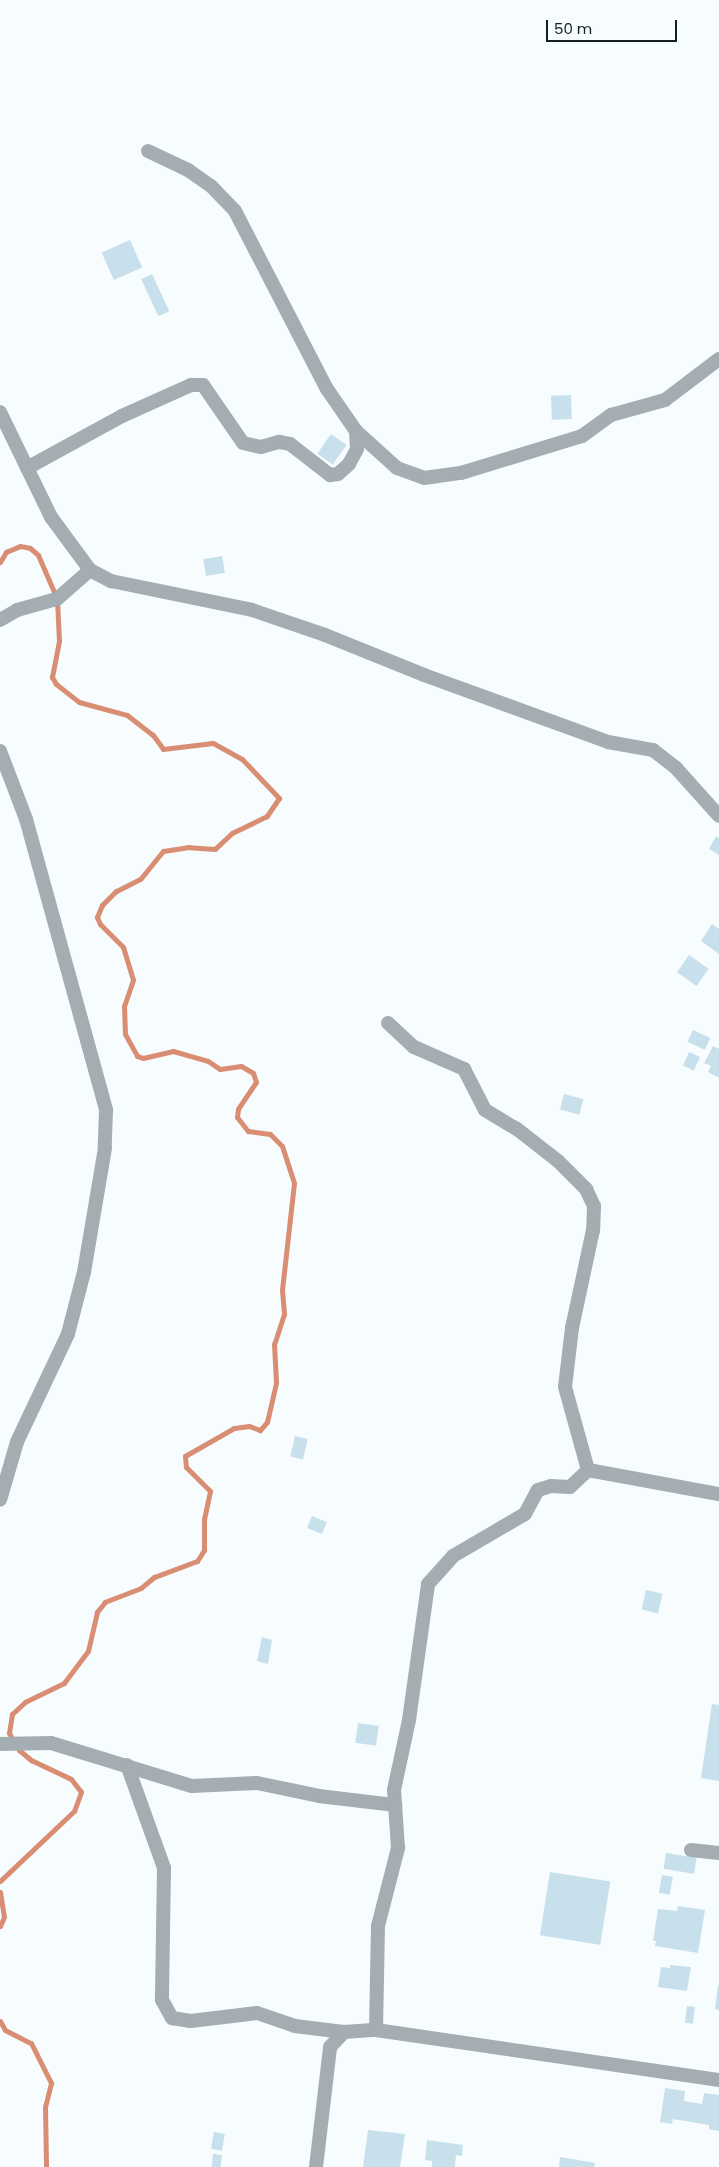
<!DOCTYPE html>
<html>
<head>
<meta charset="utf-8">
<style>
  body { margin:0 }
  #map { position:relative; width:719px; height:2167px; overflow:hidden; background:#f7fcfe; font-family:Poppins,sans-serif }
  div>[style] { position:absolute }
  .stream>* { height:5px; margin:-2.5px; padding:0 2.5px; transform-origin:2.5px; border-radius:2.5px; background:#d98e73 }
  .building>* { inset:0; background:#c7e0ec; transform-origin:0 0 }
  .minor>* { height:14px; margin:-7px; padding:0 7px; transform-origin:7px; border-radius:7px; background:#a3adb2 }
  span { translate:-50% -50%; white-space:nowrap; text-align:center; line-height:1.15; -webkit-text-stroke:4px #f7fcfe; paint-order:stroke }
  .scale { position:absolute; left:546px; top:20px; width:131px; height:22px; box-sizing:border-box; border:2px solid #151e22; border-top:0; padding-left:6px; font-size:15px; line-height:18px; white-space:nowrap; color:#151e22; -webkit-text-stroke:4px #f7fcfe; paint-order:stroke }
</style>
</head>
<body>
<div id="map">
  <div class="stream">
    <div style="left:0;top:562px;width:12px;rotate:-59deg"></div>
    <div style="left:6px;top:552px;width:15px;rotate:-23deg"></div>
    <div style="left:20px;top:546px;width:10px;rotate:11deg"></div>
    <div style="left:30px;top:548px;width:11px;rotate:41deg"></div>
    <div style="left:38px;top:555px;width:48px;rotate:66.6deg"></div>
    <div style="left:57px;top:599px;width:42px;rotate:87.3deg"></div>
    <div style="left:59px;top:641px;width:37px;rotate:101deg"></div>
    <div style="left:52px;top:677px;width:8px;rotate:60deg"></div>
    <div style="left:56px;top:684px;width:29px;rotate:38deg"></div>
    <div style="left:79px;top:702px;width:50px;rotate:15.2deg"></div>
    <div style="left:127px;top:715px;width:33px;rotate:38deg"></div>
    <div style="left:153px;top:735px;width:17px;rotate:54deg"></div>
    <div style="left:163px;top:749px;width:50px;rotate:-6.8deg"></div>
    <div style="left:213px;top:743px;width:33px;rotate:29deg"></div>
    <div style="left:242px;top:759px;width:54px;rotate:46.5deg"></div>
    <div style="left:279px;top:798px;width:22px;rotate:124deg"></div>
    <div style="left:267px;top:816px;width:39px;rotate:154deg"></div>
    <div style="left:232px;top:833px;width:23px;rotate:137deg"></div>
    <div style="left:215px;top:849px;width:26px;rotate:-176deg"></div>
    <div style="left:189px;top:847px;width:26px;rotate:171deg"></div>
    <div style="left:163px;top:851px;width:36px;rotate:129deg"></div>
    <div style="left:140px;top:879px;width:27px;rotate:153deg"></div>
    <div style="left:116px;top:891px;width:20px;rotate:135deg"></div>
    <div style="left:102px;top:905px;width:13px;rotate:113deg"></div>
    <div style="left:97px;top:917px;width:8px;rotate:67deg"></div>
    <div style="left:100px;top:924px;width:33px;rotate:45deg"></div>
    <div style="left:123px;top:947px;width:34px;rotate:73deg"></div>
    <div style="left:133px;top:980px;width:28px;rotate:109deg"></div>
    <div style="left:124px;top:1006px;width:28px;rotate:88deg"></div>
    <div style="left:125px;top:1034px;width:25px;rotate:61deg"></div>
    <div style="left:137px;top:1056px;width:6px;rotate:18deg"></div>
    <div style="left:143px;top:1058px;width:31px;rotate:-13deg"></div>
    <div style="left:173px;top:1051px;width:36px;rotate:16deg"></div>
    <div style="left:208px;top:1061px;width:14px;rotate:34deg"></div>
    <div style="left:220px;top:1069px;width:21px;rotate:-8deg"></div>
    <div style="left:241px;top:1066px;width:14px;rotate:30deg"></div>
    <div style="left:253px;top:1073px;width:9px;rotate:72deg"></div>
    <div style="left:256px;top:1082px;width:32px;rotate:124deg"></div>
    <div style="left:238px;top:1109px;width:8px;rotate:97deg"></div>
    <div style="left:237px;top:1117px;width:18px;rotate:52deg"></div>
    <div style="left:248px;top:1131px;width:22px;rotate:8deg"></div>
    <div style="left:270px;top:1134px;width:17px;rotate:45deg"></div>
    <div style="left:282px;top:1146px;width:39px;rotate:72deg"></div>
    <div style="left:294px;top:1183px;width:108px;rotate:96.4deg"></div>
    <div style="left:282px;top:1290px;width:24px;rotate:85deg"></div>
    <div style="left:284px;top:1314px;width:32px;rotate:108deg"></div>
    <div style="left:274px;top:1344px;width:39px;rotate:87deg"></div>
    <div style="left:276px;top:1383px;width:40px;rotate:103deg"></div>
    <div style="left:267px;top:1422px;width:11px;rotate:131deg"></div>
    <div style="left:260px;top:1430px;width:12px;rotate:-160deg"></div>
    <div style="left:249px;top:1426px;width:15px;rotate:172deg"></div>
    <div style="left:234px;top:1428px;width:56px;rotate:150.3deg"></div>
    <div style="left:185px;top:1456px;width:11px;rotate:85deg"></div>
    <div style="left:186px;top:1467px;width:34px;rotate:45deg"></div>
    <div style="left:210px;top:1491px;width:29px;rotate:102deg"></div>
    <div style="left:204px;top:1519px;width:31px;rotate:90deg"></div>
    <div style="left:204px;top:1550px;width:13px;rotate:122deg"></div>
    <div style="left:197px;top:1561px;width:46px;rotate:159.6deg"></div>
    <div style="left:154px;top:1577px;width:17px;rotate:140deg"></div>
    <div style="left:141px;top:1588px;width:39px;rotate:159deg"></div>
    <div style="left:105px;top:1602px;width:13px;rotate:129deg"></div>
    <div style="left:97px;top:1612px;width:40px;rotate:103deg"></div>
    <div style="left:88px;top:1651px;width:40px;rotate:127deg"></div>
    <div style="left:64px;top:1683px;width:43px;rotate:154deg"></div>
    <div style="left:25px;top:1702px;width:18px;rotate:137deg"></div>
    <div style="left:12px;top:1714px;width:19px;rotate:99deg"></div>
    <div style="left:9px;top:1733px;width:20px;rotate:60deg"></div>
    <div style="left:19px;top:1750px;width:16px;rotate:40deg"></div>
    <div style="left:31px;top:1760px;width:44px;rotate:25.4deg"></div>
    <div style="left:71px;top:1779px;width:16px;rotate:52deg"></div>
    <div style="left:81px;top:1792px;width:20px;rotate:110deg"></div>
    <div style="left:74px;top:1811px;width:102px;rotate:136.6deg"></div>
    <div style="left:0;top:1892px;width:25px;rotate:81deg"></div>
    <div style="left:4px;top:1917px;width:10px;rotate:114deg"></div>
    <div style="left:0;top:2021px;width:10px;rotate:61deg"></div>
    <div style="left:5px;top:2030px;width:29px;rotate:27deg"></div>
    <div style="left:31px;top:2043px;width:45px;rotate:63.4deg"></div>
    <div style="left:51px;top:2083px;width:25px;rotate:104deg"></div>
    <div style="left:45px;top:2107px;width:60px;rotate:89deg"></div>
  </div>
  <div class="building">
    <div style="left:130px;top:240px;width:30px;height:31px;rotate:66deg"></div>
    <div style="left:152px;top:274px;width:41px;height:12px;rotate:65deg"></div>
    <div style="left:571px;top:395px;width:24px;height:20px;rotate:88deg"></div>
    <div style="left:331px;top:434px;width:19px;height:24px;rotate:35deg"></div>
    <div style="left:222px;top:556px;width:17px;height:19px;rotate:80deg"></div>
    <div style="clip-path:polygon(716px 836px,719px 838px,719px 855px,709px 849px)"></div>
    <div style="clip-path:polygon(712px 924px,719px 929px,719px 954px,701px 941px)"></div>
    <div style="left:689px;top:955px;width:24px;height:21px;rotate:35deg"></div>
    <div style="left:693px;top:1030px;width:19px;height:13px;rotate:25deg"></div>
    <div style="clip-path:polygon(713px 1046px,719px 1049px,719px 1078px,708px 1072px,711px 1066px,704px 1063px)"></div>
    <div style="left:689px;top:1052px;width:12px;height:15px;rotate:24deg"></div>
    <div style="left:564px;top:1094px;width:20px;height:16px;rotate:15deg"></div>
    <div style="left:295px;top:1436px;width:13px;height:21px;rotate:13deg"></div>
    <div style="left:312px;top:1516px;width:16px;height:13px;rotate:22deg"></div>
    <div style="left:646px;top:1590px;width:17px;height:20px;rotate:13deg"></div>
    <div style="clip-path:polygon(262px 1637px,272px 1640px,268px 1664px,257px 1661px)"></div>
    <div style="clip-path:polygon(712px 1704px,719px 1705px,719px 1781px,701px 1778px)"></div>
    <div style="left:358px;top:1723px;width:21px;height:20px;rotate:8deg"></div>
    <div style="left:666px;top:1853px;width:31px;height:16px;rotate:9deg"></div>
    <div style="left:550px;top:1872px;width:61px;height:64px;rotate:9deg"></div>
    <div style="left:662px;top:1875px;width:11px;height:18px;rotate:10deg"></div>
    <div style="clip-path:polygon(678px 1906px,705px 1910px,698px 1953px,655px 1946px,656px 1941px,653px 1941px,658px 1909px,677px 1911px)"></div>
    <div style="clip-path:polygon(670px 1965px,691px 1967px,687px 1991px,658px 1987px,661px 1967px,670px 1968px)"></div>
    <div style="clip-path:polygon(718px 1985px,719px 1986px,719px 2010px,715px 2009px)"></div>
    <div style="left:687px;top:2006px;width:8px;height:17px;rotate:7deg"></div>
    <div style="clip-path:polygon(665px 2088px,685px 2091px,684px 2101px,702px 2104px,704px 2093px,719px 2095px,719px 2131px,709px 2129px,709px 2125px,673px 2119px,672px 2124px,660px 2122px)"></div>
    <div style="clip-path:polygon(368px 2130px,405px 2134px,400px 2167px,363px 2167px)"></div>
    <div style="left:214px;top:2132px;width:11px;height:17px;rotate:10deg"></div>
    <div style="clip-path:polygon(427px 2140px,463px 2145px,462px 2156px,456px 2155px,455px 2167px,432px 2167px,432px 2161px,425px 2160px)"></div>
    <div style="left:213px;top:2154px;width:9px;height:13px;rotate:6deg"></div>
    <div style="clip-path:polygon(560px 2157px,595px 2163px,594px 2167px,559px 2167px)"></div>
  </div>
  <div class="minor">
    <div style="left:148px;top:151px;width:44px;rotate:25.4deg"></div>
    <div style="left:188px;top:170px;width:29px;rotate:35deg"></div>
    <div style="left:212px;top:187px;width:33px;rotate:46deg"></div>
    <div style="left:235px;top:211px;width:200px;rotate:62.7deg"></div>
    <div style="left:327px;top:389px;width:51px;rotate:55.4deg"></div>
    <div style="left:356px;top:431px;width:55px;rotate:42.1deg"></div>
    <div style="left:397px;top:468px;width:29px;rotate:20deg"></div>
    <div style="left:424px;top:478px;width:37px;rotate:-8deg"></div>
    <div style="left:461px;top:473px;width:127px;rotate:-17deg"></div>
    <div style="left:582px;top:436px;width:36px;rotate:-36deg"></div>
    <div style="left:611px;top:415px;width:56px;rotate:-15.5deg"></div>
    <div style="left:665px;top:400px;width:68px;rotate:-37.2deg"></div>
    <div style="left:0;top:412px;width:117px;rotate:64.1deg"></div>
    <div style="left:51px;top:517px;width:66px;rotate:53.7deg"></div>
    <div style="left:90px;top:570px;width:24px;rotate:28deg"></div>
    <div style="left:111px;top:581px;width:144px;rotate:11.6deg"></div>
    <div style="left:252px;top:610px;width:77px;rotate:18.9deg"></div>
    <div style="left:325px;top:635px;width:107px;rotate:22deg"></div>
    <div style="left:424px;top:675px;width:196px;rotate:20deg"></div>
    <div style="left:608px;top:742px;width:46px;rotate:10.1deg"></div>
    <div style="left:653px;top:750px;width:29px;rotate:38deg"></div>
    <div style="left:676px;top:768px;width:64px;rotate:48.1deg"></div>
    <div style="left:27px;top:468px;width:108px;rotate:-28.7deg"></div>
    <div style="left:122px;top:416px;width:76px;rotate:-24.2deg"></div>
    <div style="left:191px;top:385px;width:12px"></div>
    <div style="left:203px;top:385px;width:70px;rotate:55.4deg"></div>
    <div style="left:243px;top:443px;width:18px;rotate:13deg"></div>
    <div style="left:261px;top:447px;width:19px;rotate:-16deg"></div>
    <div style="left:279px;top:442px;width:11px;rotate:10deg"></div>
    <div style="left:290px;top:444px;width:51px;rotate:37.8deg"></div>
    <div style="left:330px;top:475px;width:8px;rotate:-7deg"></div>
    <div style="left:338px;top:474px;width:15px;rotate:-42deg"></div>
    <div style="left:349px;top:464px;width:17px;rotate:-62deg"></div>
    <div style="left:357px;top:449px;width:18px;rotate:-93deg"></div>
    <div style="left:0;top:620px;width:20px;rotate:-30deg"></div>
    <div style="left:17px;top:610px;width:41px;rotate:-15.4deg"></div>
    <div style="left:57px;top:599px;width:44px;rotate:-41.3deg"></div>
    <div style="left:0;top:751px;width:73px;rotate:69.1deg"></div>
    <div style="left:26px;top:819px;width:302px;rotate:74.6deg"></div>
    <div style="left:106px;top:1110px;width:38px;rotate:92deg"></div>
    <div style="left:105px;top:1148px;width:126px;rotate:99.6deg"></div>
    <div style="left:84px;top:1272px;width:64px;rotate:104.5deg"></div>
    <div style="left:68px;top:1334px;width:119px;rotate:115.3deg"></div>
    <div style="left:17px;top:1442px;width:60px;rotate:106.3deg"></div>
    <div style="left:388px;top:1023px;width:35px;rotate:43deg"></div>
    <div style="left:414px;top:1047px;width:55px;rotate:23.7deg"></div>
    <div style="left:464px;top:1069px;width:46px;rotate:62.9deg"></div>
    <div style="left:485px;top:1110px;width:37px;rotate:31deg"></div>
    <div style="left:517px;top:1129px;width:52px;rotate:38deg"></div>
    <div style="left:558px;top:1161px;width:40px;rotate:45deg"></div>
    <div style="left:586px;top:1189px;width:19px;rotate:65deg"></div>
    <div style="left:594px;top:1206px;width:24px;rotate:92deg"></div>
    <div style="left:593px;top:1230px;width:100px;rotate:102.1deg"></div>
    <div style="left:572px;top:1328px;width:59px;rotate:96.8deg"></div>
    <div style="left:565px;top:1387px;width:86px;rotate:74.5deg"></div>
    <div style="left:588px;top:1470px;width:133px;rotate:10.4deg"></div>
    <div style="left:0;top:1744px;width:51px;rotate:-1.1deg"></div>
    <div style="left:51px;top:1743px;width:147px;rotate:17deg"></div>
    <div style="left:192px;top:1786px;width:65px;rotate:-2.6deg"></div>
    <div style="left:257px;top:1783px;width:63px;rotate:11.8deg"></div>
    <div style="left:319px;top:1796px;width:77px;rotate:6.8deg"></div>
    <div style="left:127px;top:1765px;width:109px;rotate:70.2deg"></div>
    <div style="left:164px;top:1868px;width:132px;rotate:90.9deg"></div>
    <div style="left:162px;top:2000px;width:21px;rotate:61deg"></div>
    <div style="left:172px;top:2018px;width:19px;rotate:9deg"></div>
    <div style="left:191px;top:2021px;width:66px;rotate:-6.9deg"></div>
    <div style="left:257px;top:2013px;width:40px;rotate:18.9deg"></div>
    <div style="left:295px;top:2026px;width:49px;rotate:7deg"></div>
    <div style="left:691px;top:1850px;width:28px;rotate:6deg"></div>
    <div style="left:376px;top:2030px;width:104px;rotate:-88.9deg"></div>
    <div style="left:378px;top:1926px;width:81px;rotate:-75.6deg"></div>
    <div style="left:398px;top:1848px;width:58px;rotate:-93.9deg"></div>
    <div style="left:394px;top:1790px;width:72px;rotate:-77.9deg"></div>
    <div style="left:409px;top:1720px;width:137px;rotate:-82deg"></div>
    <div style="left:428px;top:1584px;width:38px;rotate:-48deg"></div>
    <div style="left:453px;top:1556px;width:83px;rotate:-30.3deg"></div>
    <div style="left:525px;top:1514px;width:27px;rotate:-62deg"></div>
    <div style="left:538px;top:1490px;width:14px;rotate:-17deg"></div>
    <div style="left:551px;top:1486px;width:19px;rotate:3deg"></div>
    <div style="left:570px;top:1487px;width:25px;rotate:-43deg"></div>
    <div style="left:316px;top:2167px;width:121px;rotate:-83.3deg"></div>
    <div style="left:330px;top:2047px;width:21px;rotate:-47deg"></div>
    <div style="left:344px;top:2032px;width:32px;rotate:-4deg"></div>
    <div style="left:376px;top:2030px;width:347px;rotate:8.3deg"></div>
  </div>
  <div class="scale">50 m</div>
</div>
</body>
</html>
